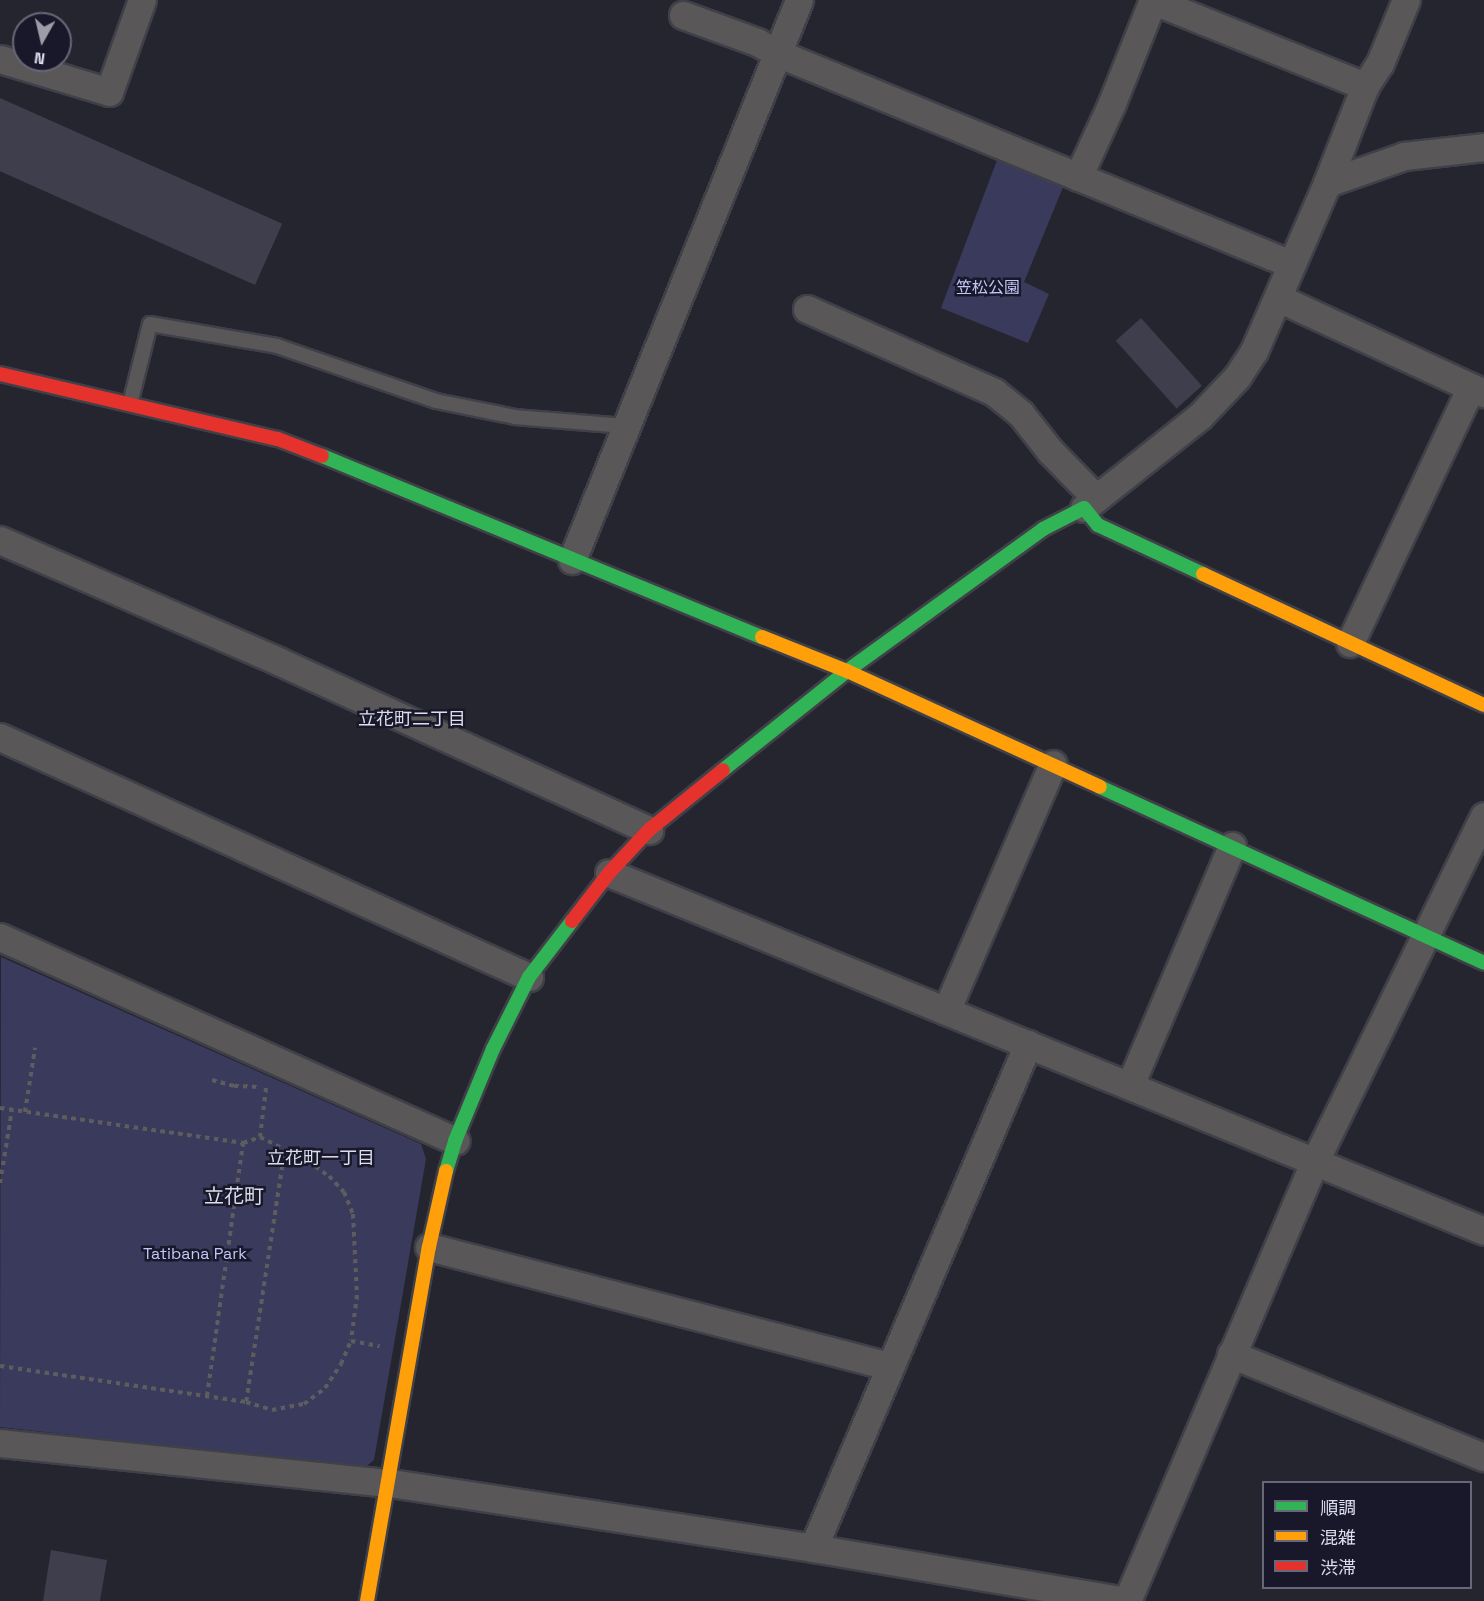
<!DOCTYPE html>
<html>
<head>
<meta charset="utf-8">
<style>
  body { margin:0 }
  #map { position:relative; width:1484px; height:1601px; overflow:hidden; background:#252530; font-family:"Space Grotesk","Noto Sans JP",sans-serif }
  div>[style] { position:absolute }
  .green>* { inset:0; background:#3a3b5c }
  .building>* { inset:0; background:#3e3e4c; transform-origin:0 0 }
  .path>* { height:4px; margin-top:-2px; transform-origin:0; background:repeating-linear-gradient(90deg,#5d5c5f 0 4.5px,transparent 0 9px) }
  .roads { filter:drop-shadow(2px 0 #404049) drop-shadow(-2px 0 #404049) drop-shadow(0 2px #404049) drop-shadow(0 -2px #404049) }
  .lane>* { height:14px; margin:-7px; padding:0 7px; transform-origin:7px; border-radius:7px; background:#595757 }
  .street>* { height:27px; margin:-13.5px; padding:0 13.5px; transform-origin:13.5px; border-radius:13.5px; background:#595757 }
  .fast>* { height:14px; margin:-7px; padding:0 7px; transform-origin:7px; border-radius:7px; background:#30b455 }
  .slow>* { height:14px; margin:-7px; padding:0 7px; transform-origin:7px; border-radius:7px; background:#ff9f0a }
  .jam>* { height:14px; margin:-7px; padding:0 7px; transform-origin:7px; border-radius:7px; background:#e5322d }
  span { translate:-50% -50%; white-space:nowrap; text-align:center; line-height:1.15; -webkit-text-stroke:5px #18182a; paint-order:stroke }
  .park-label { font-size:16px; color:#c4c6f7 }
  .neighbourhood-label { font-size:18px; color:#dddeeb }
  .quarter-label { font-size:20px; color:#dddeeb }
  .legend { position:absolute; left:1262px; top:1481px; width:210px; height:108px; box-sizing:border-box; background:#18182a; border:2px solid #676777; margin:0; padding:8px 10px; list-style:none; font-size:18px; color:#dddeeb }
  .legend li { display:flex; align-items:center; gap:12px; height:30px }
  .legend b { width:30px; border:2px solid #676777 }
  .north { position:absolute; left:12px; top:12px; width:60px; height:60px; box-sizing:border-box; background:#18182a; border:2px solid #676777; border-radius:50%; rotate:188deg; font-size:16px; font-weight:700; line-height:24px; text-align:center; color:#dddeeb }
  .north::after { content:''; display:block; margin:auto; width:21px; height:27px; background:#9d9daa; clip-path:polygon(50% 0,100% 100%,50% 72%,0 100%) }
</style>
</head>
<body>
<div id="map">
  <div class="green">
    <div style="clip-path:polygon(999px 155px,1066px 180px,1024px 282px,1049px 294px,1028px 343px,941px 308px)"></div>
    <div style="clip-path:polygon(1px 957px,421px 1144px,426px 1159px,374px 1460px,364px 1468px,0 1427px)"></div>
  </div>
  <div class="building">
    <div style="left:0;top:98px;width:309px;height:67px;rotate:24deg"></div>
    <div style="left:1141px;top:318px;width:91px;height:34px;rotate:48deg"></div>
    <div style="clip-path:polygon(51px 1550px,107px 1560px,100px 1601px,43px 1601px)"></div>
  </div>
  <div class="path">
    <div style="left:212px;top:1080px;width:23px;rotate:15deg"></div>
    <div style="left:234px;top:1086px;width:23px;rotate:2deg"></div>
    <div style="left:266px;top:1088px;width:49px;rotate:97deg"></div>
    <div style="left:260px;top:1137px;width:54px;rotate:26.6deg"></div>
    <div style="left:308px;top:1161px;width:26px;rotate:36deg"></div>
    <div style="left:329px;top:1176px;width:22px;rotate:47deg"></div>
    <div style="left:344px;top:1192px;width:24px;rotate:68deg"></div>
    <div style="left:353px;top:1214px;width:81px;rotate:87.2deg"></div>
    <div style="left:357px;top:1295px;width:46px;rotate:97.4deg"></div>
    <div style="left:0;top:1108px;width:246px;rotate:8.2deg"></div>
    <div style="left:25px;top:1112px;width:65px;rotate:-81.1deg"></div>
    <div style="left:285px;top:1148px;width:257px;rotate:98.7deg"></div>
    <div style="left:246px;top:1402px;width:27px;rotate:17deg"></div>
    <div style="left:272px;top:1410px;width:33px;rotate:-11deg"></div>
    <div style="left:304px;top:1404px;width:26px;rotate:-37deg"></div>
    <div style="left:325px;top:1388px;width:29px;rotate:-56deg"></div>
    <div style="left:341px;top:1364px;width:25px;rotate:-67deg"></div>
    <div style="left:351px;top:1341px;width:29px;rotate:10deg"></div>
    <div style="left:0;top:1183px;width:74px;rotate:-80.7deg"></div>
    <div style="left:0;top:1366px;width:249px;rotate:8.3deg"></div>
    <div style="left:207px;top:1396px;width:256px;rotate:-81.9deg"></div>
    <div style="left:243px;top:1143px;width:18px;rotate:-19deg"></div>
  </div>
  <div class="roads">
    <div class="lane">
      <div style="left:130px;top:404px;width:82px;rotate:-76deg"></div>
      <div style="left:150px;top:324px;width:129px;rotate:9.8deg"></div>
      <div style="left:277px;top:346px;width:168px;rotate:19.1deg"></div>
      <div style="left:436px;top:401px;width:81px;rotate:11.4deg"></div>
      <div style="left:515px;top:417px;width:110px;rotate:4.7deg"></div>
    </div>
    <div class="street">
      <div style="left:1152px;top:0;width:230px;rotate:22deg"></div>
      <div style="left:683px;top:15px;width:79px;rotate:20deg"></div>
      <div style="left:757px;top:42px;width:23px;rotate:29deg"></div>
      <div style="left:777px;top:53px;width:556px;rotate:22.32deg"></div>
      <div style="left:0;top:59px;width:114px;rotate:16.8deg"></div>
      <div style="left:109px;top:92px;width:98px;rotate:-70.3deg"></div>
      <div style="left:1078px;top:177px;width:81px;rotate:-65.3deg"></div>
      <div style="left:1112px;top:103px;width:111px;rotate:-68.3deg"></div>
      <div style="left:1327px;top:183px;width:104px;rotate:-68.6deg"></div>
      <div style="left:1365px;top:86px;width:27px;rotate:-57deg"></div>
      <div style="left:1380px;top:63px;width:68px;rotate:-67.6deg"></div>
      <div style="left:1278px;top:298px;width:227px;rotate:24.8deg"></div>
      <div style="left:807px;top:309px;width:205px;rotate:23.9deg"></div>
      <div style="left:994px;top:392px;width:35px;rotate:39deg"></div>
      <div style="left:1021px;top:414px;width:47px;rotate:51.9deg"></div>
      <div style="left:1050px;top:451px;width:66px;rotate:45.6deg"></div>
      <div style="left:1084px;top:508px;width:147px;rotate:-38.4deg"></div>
      <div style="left:1199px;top:417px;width:55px;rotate:-46.5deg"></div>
      <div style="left:1237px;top:377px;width:31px;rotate:-57deg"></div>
      <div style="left:1254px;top:351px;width:183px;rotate:-66.5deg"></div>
      <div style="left:1327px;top:183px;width:82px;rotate:-19.3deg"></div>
      <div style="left:1404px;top:156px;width:81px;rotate:-6.4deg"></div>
      <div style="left:0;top:540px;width:303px;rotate:23.5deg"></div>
      <div style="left:278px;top:661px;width:408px;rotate:24.5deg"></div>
      <div style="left:572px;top:560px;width:604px;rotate:-67.93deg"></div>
      <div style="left:1350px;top:643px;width:283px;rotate:-64.7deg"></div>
      <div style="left:0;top:737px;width:581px;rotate:24.4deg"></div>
      <div style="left:609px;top:873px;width:945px;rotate:22.25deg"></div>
      <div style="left:0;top:937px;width:499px;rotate:24.1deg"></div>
      <div style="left:946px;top:1011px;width:269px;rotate:-66.6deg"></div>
      <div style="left:1130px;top:1085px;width:260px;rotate:-66.9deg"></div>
      <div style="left:429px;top:1247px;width:476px;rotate:14.5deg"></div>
      <div style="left:1231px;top:1354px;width:273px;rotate:22.2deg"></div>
      <div style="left:0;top:1443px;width:392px;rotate:5.9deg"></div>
      <div style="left:390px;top:1483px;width:428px;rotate:8.7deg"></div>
      <div style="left:813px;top:1548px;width:319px;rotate:9.6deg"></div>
      <div style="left:813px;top:1548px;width:548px;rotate:-66.9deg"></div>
      <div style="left:1127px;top:1601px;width:478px;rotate:-66.9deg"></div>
      <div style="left:1315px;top:1161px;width:384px;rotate:-63.9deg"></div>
    </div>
    <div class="fast">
      <div style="left:322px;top:456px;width:476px;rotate:22.4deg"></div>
      <div style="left:723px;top:770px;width:159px;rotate:-38.6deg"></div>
      <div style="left:847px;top:671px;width:242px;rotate:-35.9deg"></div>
      <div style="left:1043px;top:529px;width:46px;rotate:-27.1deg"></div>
      <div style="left:1084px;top:508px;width:22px;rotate:51deg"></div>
      <div style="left:1098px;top:525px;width:116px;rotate:25deg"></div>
      <div style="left:1100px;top:787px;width:422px;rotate:24.6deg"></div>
      <div style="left:446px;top:1171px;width:31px;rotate:-73deg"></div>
      <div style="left:455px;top:1141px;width:100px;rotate:-67.6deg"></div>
      <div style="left:493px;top:1049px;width:80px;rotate:-63.4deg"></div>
      <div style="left:529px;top:977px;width:71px;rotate:-52.5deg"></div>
    </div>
    <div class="slow">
      <div style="left:1203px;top:574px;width:310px;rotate:25deg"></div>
      <div style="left:762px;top:637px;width:92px;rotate:21.8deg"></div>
      <div style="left:847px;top:671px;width:278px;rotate:24.6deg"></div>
      <div style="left:367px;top:1601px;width:359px;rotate:-80.1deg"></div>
      <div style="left:429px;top:1247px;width:78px;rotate:-77.4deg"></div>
    </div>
    <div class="jam">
      <div style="left:0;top:374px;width:285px;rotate:13.2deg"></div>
      <div style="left:278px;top:439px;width:47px;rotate:21.1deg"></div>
      <div style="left:572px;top:921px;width:61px;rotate:-52.4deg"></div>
      <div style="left:609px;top:873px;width:59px;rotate:-47.1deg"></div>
      <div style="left:649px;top:830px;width:95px;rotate:-39deg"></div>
    </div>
  </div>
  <div class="park-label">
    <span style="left:988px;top:288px">笠松公園</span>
    <span style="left:195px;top:1254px">Tatibana Park</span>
  </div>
  <div class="neighbourhood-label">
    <span style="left:412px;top:719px">立花町二丁目</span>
    <span style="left:321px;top:1158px">立花町一丁目</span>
  </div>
  <div class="quarter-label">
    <span style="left:234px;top:1196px">立花町</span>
  </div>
  <ul class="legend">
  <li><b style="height:8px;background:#30b455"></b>順調</li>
  <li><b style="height:8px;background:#ff9f0a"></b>混雑</li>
  <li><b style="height:8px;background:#e5322d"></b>渋滞</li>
  </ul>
  <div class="north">N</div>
</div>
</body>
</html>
